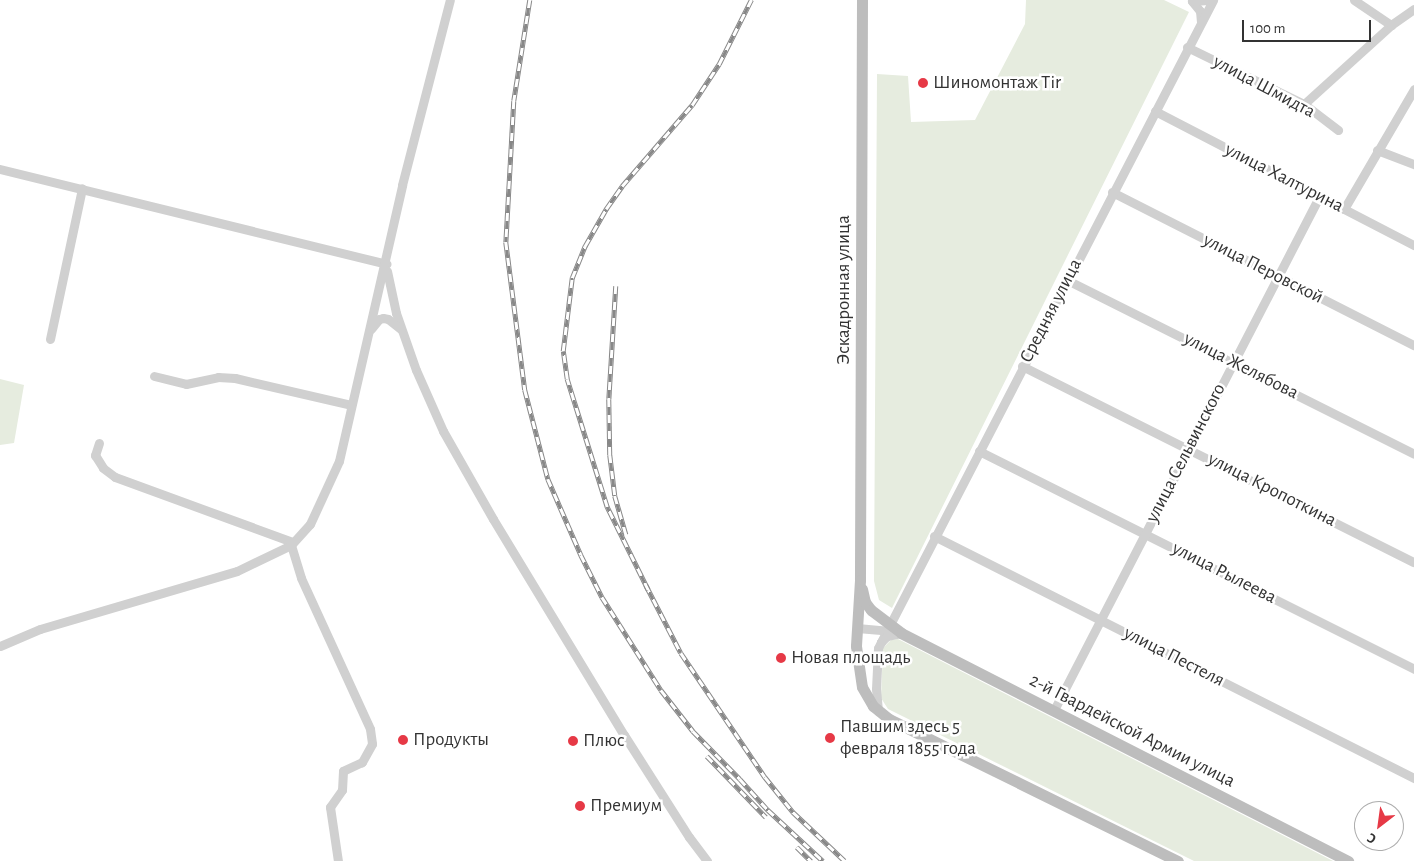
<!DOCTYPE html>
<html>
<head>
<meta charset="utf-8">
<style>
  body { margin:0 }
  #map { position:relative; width:1414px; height:861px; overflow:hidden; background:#fff; font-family:"Alegreya Sans",sans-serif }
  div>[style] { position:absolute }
  .green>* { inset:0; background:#e6ecdf }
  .minor>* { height:9px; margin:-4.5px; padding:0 4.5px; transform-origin:4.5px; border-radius:4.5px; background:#d0d0d0 }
  .secondary>* { height:11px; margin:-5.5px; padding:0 5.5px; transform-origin:5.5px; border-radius:5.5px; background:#bdbdbd }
  .rail>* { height:4.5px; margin-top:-2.25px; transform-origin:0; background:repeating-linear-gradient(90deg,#fff 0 8px,#888 0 16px); box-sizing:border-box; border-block:1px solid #888 }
  .dots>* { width:14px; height:14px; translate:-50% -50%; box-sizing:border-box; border:2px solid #fff; border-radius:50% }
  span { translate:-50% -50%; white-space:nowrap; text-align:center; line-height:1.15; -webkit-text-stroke:5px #fff; paint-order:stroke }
  .poi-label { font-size:19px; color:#333 }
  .left { translate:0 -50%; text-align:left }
  .street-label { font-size:19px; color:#333 }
  .north { position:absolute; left:1354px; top:801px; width:50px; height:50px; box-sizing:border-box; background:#fff; border:1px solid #adadad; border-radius:50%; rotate:210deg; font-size:14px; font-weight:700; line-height:20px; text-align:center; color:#333 }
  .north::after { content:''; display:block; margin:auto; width:18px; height:22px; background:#e63946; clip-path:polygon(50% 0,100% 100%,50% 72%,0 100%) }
  .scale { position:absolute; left:1242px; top:20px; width:129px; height:22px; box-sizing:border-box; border:2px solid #333; border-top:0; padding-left:6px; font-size:15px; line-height:18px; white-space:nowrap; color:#333; -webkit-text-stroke:4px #fff; paint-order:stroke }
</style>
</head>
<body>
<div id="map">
  <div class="green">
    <div style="clip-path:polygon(1026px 0,1164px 0,1189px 12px,892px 608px,879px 600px,874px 581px,877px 74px,908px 76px,911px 122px,975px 120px,1025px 24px)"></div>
    <div style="clip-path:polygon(0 379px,24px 385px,14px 443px,0 445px)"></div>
    <div style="clip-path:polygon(898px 639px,1333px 861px,1194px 861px,888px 709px,881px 698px,883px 648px,891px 640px)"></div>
  </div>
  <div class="minor">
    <div style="left:1354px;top:0;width:45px;rotate:34deg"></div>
    <div style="left:1201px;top:22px;width:11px;rotate:-95deg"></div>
    <div style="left:1200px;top:11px;width:13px;rotate:-129deg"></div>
    <div style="left:1192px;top:1px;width:17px;rotate:-3deg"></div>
    <div style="left:1187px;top:47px;width:130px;rotate:26deg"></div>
    <div style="left:1304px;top:104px;width:43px;rotate:37.4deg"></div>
    <div style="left:1304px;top:104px;width:118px;rotate:-42.2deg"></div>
    <div style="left:1391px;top:25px;width:28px;rotate:-35deg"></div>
    <div style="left:1155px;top:111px;width:292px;rotate:27.4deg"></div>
    <div style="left:1377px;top:150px;width:40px;rotate:21deg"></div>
    <div style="left:0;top:169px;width:398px;rotate:13.8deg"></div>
    <div style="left:1112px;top:192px;width:339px;rotate:26.9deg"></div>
    <div style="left:1344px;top:209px;width:139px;rotate:-59.7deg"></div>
    <div style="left:387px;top:271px;width:43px;rotate:77.9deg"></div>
    <div style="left:396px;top:313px;width:60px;rotate:70.7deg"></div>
    <div style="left:416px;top:370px;width:67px;rotate:66.1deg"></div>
    <div style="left:443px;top:431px;width:101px;rotate:60.4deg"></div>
    <div style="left:493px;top:519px;width:253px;rotate:58.8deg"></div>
    <div style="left:624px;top:735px;width:121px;rotate:57.5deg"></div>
    <div style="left:689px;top:837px;width:30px;rotate:53deg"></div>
    <div style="left:1067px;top:280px;width:388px;rotate:26.6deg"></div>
    <div style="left:371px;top:329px;width:13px;rotate:-51deg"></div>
    <div style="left:379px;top:319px;width:4px;rotate:-14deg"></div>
    <div style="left:383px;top:318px;width:5px;rotate:11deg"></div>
    <div style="left:388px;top:319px;width:16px;rotate:38deg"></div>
    <div style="left:50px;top:339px;width:154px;rotate:-78deg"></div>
    <div style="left:1022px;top:366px;width:438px;rotate:26.6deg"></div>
    <div style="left:154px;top:376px;width:33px;rotate:14deg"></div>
    <div style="left:186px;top:384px;width:33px;rotate:-12deg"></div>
    <div style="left:218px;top:377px;width:17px;rotate:3deg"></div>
    <div style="left:235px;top:378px;width:119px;rotate:13.1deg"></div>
    <div style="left:99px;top:443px;width:13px;rotate:108deg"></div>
    <div style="left:95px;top:455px;width:15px;rotate:58deg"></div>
    <div style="left:103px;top:468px;width:15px;rotate:37deg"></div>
    <div style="left:115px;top:477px;width:189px;rotate:20.1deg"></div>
    <div style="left:979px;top:451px;width:487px;rotate:26.6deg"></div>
    <div style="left:934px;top:536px;width:538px;rotate:26.76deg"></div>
    <div style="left:291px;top:545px;width:34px;rotate:73deg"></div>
    <div style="left:301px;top:578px;width:166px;rotate:65.4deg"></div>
    <div style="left:370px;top:729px;width:15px;rotate:82deg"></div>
    <div style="left:372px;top:744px;width:21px;rotate:119deg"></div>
    <div style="left:362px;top:762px;width:21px;rotate:155deg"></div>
    <div style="left:343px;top:771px;width:19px;rotate:93deg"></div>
    <div style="left:342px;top:790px;width:21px;rotate:125deg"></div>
    <div style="left:330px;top:807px;width:55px;rotate:81.6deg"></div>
    <div style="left:857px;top:628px;width:33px;rotate:5deg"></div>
    <div style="left:881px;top:642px;width:723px;rotate:-62.65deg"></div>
    <div style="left:0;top:646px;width:43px;rotate:-23deg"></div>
    <div style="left:40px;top:629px;width:205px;rotate:-16.4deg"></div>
    <div style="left:237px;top:571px;width:60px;rotate:-25.7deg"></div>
    <div style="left:291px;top:545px;width:28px;rotate:-48deg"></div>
    <div style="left:310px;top:524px;width:69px;rotate:-65.3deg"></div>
    <div style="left:339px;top:461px;width:283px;rotate:-77.1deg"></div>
    <div style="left:402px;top:185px;width:191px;rotate:-75.5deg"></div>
    <div style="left:1054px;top:710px;width:577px;rotate:-62.68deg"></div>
    <div style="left:878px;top:711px;width:22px;rotate:-95deg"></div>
    <div style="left:876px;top:689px;width:41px;rotate:-87.2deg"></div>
    <div style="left:878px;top:648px;width:7px;rotate:-63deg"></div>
    <div style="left:881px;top:642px;width:8px;rotate:-45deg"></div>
    <div style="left:887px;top:636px;width:14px;rotate:-12deg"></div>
  </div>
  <div class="secondary">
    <div style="left:862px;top:0;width:580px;rotate:90.2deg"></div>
    <div style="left:860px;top:580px;width:66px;rotate:93.5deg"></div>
    <div style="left:856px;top:646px;width:41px;rotate:81.7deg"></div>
    <div style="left:862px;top:687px;width:22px;rotate:60deg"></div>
    <div style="left:873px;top:706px;width:21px;rotate:39deg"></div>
    <div style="left:889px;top:719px;width:322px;rotate:26.2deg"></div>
    <div style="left:862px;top:589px;width:13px;rotate:77deg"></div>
    <div style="left:865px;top:602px;width:10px;rotate:53deg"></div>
    <div style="left:871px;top:610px;width:38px;rotate:37deg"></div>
    <div style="left:901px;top:633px;width:502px;rotate:27.02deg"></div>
  </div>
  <div class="rail">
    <div style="left:530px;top:0;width:102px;rotate:99deg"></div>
    <div style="left:514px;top:101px;width:141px;rotate:93.2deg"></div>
    <div style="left:506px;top:242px;width:149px;rotate:82.7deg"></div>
    <div style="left:525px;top:390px;width:92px;rotate:75.5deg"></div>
    <div style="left:548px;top:479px;width:83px;rotate:66.5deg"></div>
    <div style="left:581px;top:555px;width:47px;rotate:63.4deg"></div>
    <div style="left:602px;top:597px;width:110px;rotate:57.6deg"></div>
    <div style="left:661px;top:690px;width:52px;rotate:52deg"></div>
    <div style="left:693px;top:731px;width:67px;rotate:45.6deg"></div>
    <div style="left:740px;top:779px;width:42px;rotate:47.9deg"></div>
    <div style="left:768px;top:810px;width:75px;rotate:42.8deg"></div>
    <div style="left:616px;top:286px;width:113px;rotate:93.5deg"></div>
    <div style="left:609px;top:399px;width:56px;rotate:89deg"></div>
    <div style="left:610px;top:455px;width:41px;rotate:83deg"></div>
    <div style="left:615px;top:496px;width:40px;rotate:74deg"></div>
    <div style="left:646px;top:585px;width:76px;rotate:62.8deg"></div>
    <div style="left:681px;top:653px;width:150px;rotate:55.9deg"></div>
    <div style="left:765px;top:777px;width:45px;rotate:51.3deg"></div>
    <div style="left:793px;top:812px;width:71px;rotate:43.3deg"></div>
    <div style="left:648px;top:590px;width:93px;rotate:-116.3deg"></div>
    <div style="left:607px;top:507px;width:134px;rotate:-107.4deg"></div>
    <div style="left:567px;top:379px;width:28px;rotate:-98deg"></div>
    <div style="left:563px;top:351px;width:74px;rotate:-83deg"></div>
    <div style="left:572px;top:278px;width:35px;rotate:-68deg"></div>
    <div style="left:585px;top:246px;width:43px;rotate:-60.4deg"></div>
    <div style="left:606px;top:209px;width:28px;rotate:-55deg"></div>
    <div style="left:622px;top:186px;width:107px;rotate:-49.2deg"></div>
    <div style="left:692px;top:105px;width:49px;rotate:-56.6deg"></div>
    <div style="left:719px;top:64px;width:72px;rotate:-63.4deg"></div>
    <div style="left:707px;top:756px;width:85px;rotate:46deg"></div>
    <div style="left:797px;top:847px;width:20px;rotate:45deg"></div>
  </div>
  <div class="dots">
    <div style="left:923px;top:83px;background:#e63946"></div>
    <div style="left:781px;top:658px;background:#e63946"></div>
    <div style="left:830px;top:738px;background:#e63946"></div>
    <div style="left:403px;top:740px;background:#e63946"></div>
    <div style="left:573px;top:741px;background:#e63946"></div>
    <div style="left:580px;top:806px;background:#e63946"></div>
  </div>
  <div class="poi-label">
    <span class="left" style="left:933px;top:83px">Шиномонтаж Tir</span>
    <span class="left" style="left:791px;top:658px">Новая площадь</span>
    <span class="left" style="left:840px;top:738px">Павшим здесь 5<br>февраля 1855 года</span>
    <span class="left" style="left:413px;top:740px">Продукты</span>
    <span class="left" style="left:583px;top:741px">Плюс</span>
    <span class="left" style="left:590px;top:806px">Премиум</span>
  </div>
  <div class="street-label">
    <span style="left:1264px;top:87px;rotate:28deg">улица Шмидта</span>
    <span style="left:1284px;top:178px;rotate:27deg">улица Халтурина</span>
    <span style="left:1263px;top:269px;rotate:27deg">улица Перовской</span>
    <span style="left:844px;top:290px;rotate:-90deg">Эскадронная улица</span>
    <span style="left:1051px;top:311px;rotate:-63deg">Средняя улица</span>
    <span style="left:1241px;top:366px;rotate:27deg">улица Желябова</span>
    <span style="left:1186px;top:453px;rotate:-63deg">улица Сельвинского</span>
    <span style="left:1272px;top:490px;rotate:27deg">улица Кропоткина</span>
    <span style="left:1224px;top:573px;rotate:27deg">улица Рылеева</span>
    <span style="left:1174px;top:657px;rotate:27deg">улица Пестеля</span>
    <span style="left:1132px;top:731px;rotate:27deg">2-й Гвардейской Армии улица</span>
  </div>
  <div class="north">С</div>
  <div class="scale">100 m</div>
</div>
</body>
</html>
